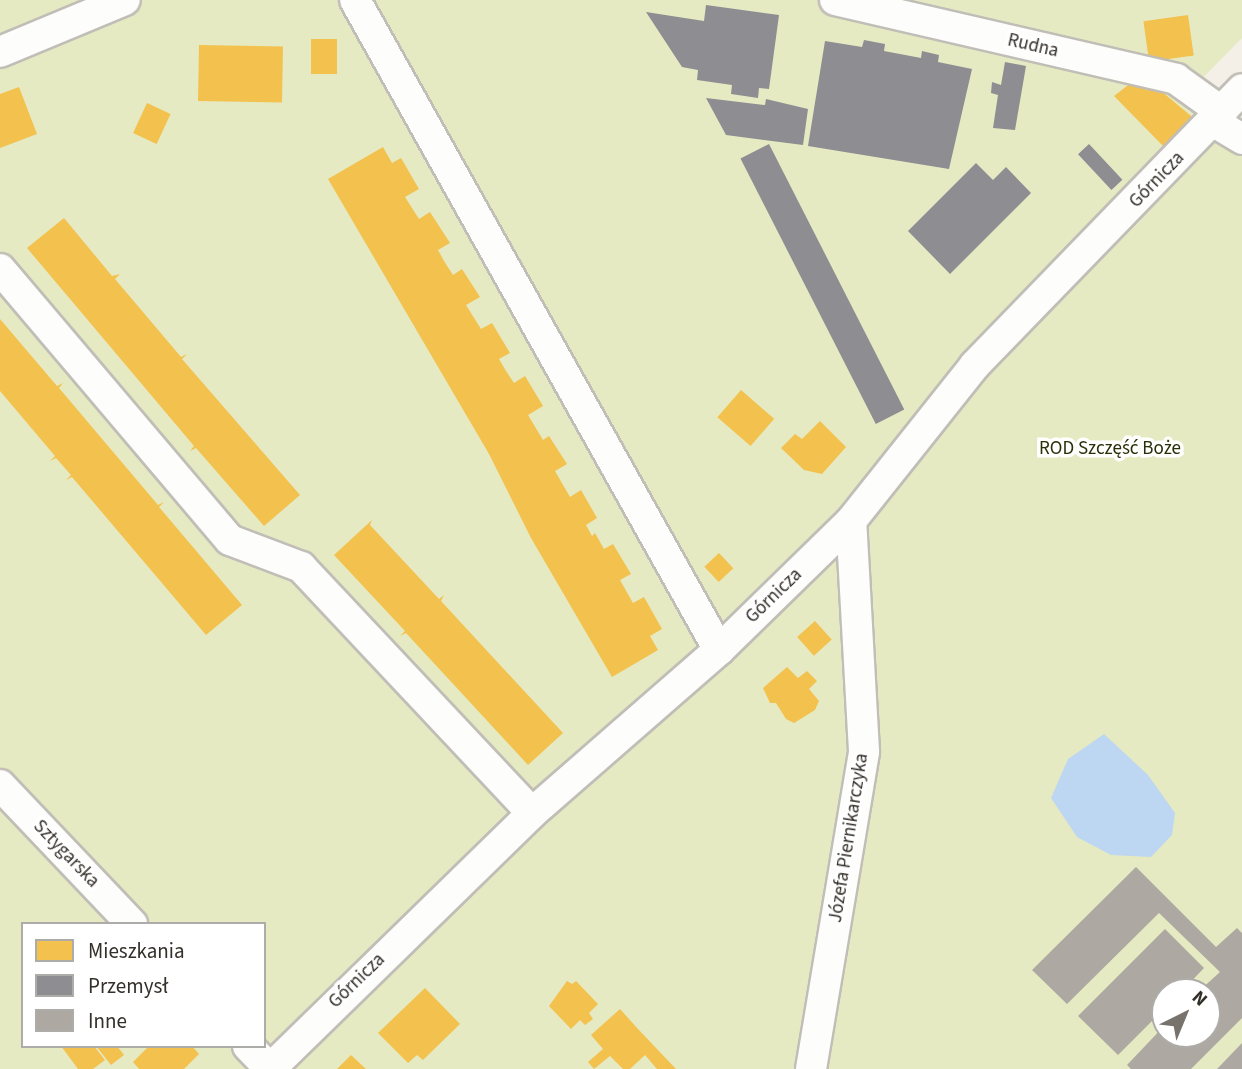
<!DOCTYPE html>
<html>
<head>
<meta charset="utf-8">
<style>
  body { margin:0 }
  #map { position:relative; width:1242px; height:1069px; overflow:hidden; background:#f4efe7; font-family:"Source Sans 3",sans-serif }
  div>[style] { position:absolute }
  .green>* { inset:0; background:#e6eac2 }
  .water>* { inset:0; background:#bdd6f1 }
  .homes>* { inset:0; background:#f2c14e; transform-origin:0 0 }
  .industry>* { inset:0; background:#8d8d92; transform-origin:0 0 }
  .building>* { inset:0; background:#ada8a2 }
  .roads { filter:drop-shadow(2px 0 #c1bdb7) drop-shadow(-2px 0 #c1bdb7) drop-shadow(0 2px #c1bdb7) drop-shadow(0 -2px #c1bdb7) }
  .minor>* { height:30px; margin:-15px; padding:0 15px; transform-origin:15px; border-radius:15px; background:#fdfdfb }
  span { translate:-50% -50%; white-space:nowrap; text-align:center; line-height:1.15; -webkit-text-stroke:7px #fff; paint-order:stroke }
  .street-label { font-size:19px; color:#332f29 }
  .park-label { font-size:19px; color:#2a2f07 }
  .legend { position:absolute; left:21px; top:922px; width:245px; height:126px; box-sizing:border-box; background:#fff; border:2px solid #adaca9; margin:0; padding:9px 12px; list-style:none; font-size:21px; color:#332f29 }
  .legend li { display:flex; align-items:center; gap:14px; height:35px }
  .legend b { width:35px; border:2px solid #adaca9 }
  .north { position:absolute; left:1151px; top:978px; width:70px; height:70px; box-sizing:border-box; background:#fff; border:2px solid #adaca9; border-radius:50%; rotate:43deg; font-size:19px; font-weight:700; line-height:28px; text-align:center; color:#332f29 }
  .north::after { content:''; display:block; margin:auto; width:24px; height:32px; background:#77726c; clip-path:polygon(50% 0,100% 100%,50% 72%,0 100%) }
</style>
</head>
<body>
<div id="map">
  <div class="green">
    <div style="clip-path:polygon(evenodd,0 0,1242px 0,1242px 38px,1183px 98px,1242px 155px,1242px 1069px,0 1069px,0 0,23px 924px,264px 924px,264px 1046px,23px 1046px,23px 924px,0 0,1165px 992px,1207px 992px,1207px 1034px,1165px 1034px,1165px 992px)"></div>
  </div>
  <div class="water">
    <div style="clip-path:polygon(1104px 734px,1148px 775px,1175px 813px,1172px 835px,1151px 857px,1111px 855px,1077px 837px,1051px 798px,1068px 759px)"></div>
  </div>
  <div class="homes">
    <div style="left:1188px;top:15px;width:41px;height:45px;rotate:82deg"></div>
    <div style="left:311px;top:39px;width:26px;height:35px"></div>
    <div style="left:199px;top:45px;width:84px;height:56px;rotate:1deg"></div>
    <div style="clip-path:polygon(1136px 79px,1154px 85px,1197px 121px,1166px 149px,1114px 96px)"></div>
    <div style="clip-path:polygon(19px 87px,37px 134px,0 148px,0 94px)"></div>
    <div style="left:147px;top:103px;width:26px;height:33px;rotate:25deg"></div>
    <div style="clip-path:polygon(383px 147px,392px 163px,401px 158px,419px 189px,405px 197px,419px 219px,430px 212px,450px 243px,438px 250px,444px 261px,453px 275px,462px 269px,480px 297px,466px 305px,481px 329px,492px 323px,510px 353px,499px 359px,506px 371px,514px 383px,525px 376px,543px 406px,528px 415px,543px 440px,549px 436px,567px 464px,555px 471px,570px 497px,581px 490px,597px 518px,586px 525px,592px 536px,595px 533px,604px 549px,613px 544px,631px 574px,620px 580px,633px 603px,644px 597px,662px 629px,650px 636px,658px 650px,612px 677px,531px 538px,489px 454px,328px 179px)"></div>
    <div style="clip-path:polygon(64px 218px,112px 276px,120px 274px,115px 279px,181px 357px,187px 354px,182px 359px,300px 495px,264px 526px,196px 448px,190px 451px,194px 446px,27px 248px)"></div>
    <div style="clip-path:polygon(0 319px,57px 386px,63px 383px,59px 388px,158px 505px,164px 502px,159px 507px,242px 605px,206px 635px,72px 477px,66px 480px,71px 475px,56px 458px,50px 461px,55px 456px,0 391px)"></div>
    <div style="left:741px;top:390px;width:44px;height:36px;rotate:41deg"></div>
    <div style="clip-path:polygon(820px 421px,846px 447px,822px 474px,804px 470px,781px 448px,795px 434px,802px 439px)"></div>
    <div style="clip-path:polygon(372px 520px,370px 525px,439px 599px,444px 595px,441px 601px,563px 733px,528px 765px,406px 633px,400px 636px,405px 631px,334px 555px)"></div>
    <div style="left:719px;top:553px;width:21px;height:20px;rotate:47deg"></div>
    <div style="left:815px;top:621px;width:25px;height:24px;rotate:48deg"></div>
    <div style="clip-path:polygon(787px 667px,798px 678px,807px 671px,817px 681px,809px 689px,819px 701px,815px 710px,794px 723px,786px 719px,776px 703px,770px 703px,763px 688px)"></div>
    <div style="clip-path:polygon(567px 981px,572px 984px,576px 981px,598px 1004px,589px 1013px,593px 1019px,585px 1025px,580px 1020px,571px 1029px,549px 1006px)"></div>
    <div style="clip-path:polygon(425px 988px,460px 1024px,423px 1060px,417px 1055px,408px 1063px,378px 1033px)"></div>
    <div style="clip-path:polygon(620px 1009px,638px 1029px,676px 1069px,657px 1069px,645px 1055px,630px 1069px,623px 1069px,610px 1056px,594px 1069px,588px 1062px,603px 1049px,591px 1035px)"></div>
    <div style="clip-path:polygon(61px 1046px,94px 1046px,105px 1060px,93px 1069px,78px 1069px)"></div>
    <div style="clip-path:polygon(96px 1046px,117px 1046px,124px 1055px,111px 1065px)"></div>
    <div style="clip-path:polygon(149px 1046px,192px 1046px,199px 1054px,184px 1069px,139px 1069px,133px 1062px)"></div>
    <div style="clip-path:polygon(351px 1055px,366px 1069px,337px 1069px)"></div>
  </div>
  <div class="industry">
    <div style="clip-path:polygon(706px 5px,779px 15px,769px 89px,759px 88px,758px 98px,731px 94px,732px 85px,697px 80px,698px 70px,682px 67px,646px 12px,704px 21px)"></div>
    <div style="clip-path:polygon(864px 40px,885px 44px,884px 51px,921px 58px,922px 51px,939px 55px,938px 62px,972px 69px,949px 169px,808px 146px,825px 41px,862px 47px)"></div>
    <div style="clip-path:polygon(1005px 62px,1026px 66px,1015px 130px,993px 128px,998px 95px,991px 93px,992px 82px,1001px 85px)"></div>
    <div style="clip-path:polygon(706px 98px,765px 105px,766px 99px,808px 109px,803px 145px,726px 135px)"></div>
    <div style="left:769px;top:144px;width:298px;height:32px;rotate:63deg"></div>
    <div style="left:1089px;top:144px;width:49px;height:15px;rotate:47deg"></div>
    <div style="clip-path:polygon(976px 163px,993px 180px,1006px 167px,1031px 193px,950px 274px,908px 231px)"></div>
  </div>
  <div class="building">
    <div style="clip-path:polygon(1136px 867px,1216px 947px,1237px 928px,1242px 933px,1242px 1018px,1191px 1069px,1131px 1069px,1127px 1065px,1165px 1025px,1165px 1034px,1207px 1034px,1207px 992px,1198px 992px,1220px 972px,1159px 913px,1067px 1004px,1032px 970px)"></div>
    <div style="clip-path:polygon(1165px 929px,1204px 968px,1181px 992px,1165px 992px,1165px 1008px,1118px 1055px,1078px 1016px)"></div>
    <div style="clip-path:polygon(1242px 1043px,1242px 1069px,1217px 1069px)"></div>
  </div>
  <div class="roads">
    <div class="minor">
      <div style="left:355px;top:0;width:745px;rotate:60.75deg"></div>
      <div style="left:835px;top:0;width:350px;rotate:13deg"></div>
      <div style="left:1176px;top:79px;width:57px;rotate:35.7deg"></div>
      <div style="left:0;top:52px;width:135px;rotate:-22.6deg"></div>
      <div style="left:1214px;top:122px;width:33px;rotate:31deg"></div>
      <div style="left:0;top:269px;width:355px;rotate:49.7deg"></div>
      <div style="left:230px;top:540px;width:76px;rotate:20.8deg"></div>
      <div style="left:301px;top:567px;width:337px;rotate:46.8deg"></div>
      <div style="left:0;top:785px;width:192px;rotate:46.5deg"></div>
      <div style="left:248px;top:1046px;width:32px;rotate:46deg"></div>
      <div style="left:270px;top:1069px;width:366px;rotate:-44.3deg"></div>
      <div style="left:532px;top:813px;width:248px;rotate:-41.1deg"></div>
      <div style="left:719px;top:650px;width:185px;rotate:-44.3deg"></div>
      <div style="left:851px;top:521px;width:199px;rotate:-51.5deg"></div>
      <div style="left:975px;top:365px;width:384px;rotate:-45.9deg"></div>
      <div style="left:811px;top:1069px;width:322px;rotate:-80.5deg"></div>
      <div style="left:864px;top:751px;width:230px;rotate:-93.2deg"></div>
    </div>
  </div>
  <div class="street-label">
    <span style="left:1033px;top:46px;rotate:13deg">Rudna</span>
    <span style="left:1157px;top:180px;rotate:-46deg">Górnicza</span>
    <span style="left:774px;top:596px;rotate:-44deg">Górnicza</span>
    <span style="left:849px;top:838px;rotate:-81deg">Józefa Piernikarczyka</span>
    <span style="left:66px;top:854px;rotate:46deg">Sztygarska</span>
    <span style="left:357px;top:981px;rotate:-44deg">Górnicza</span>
  </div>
  <div class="park-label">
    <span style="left:1110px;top:449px">ROD Szczęść Boże</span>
  </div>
  <ul class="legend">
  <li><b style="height:19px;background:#f2c14e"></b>Mieszkania</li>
  <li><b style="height:19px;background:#8d8d92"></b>Przemysł</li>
  <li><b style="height:19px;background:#ada8a2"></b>Inne</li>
  </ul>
  <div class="north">N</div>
</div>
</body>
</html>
